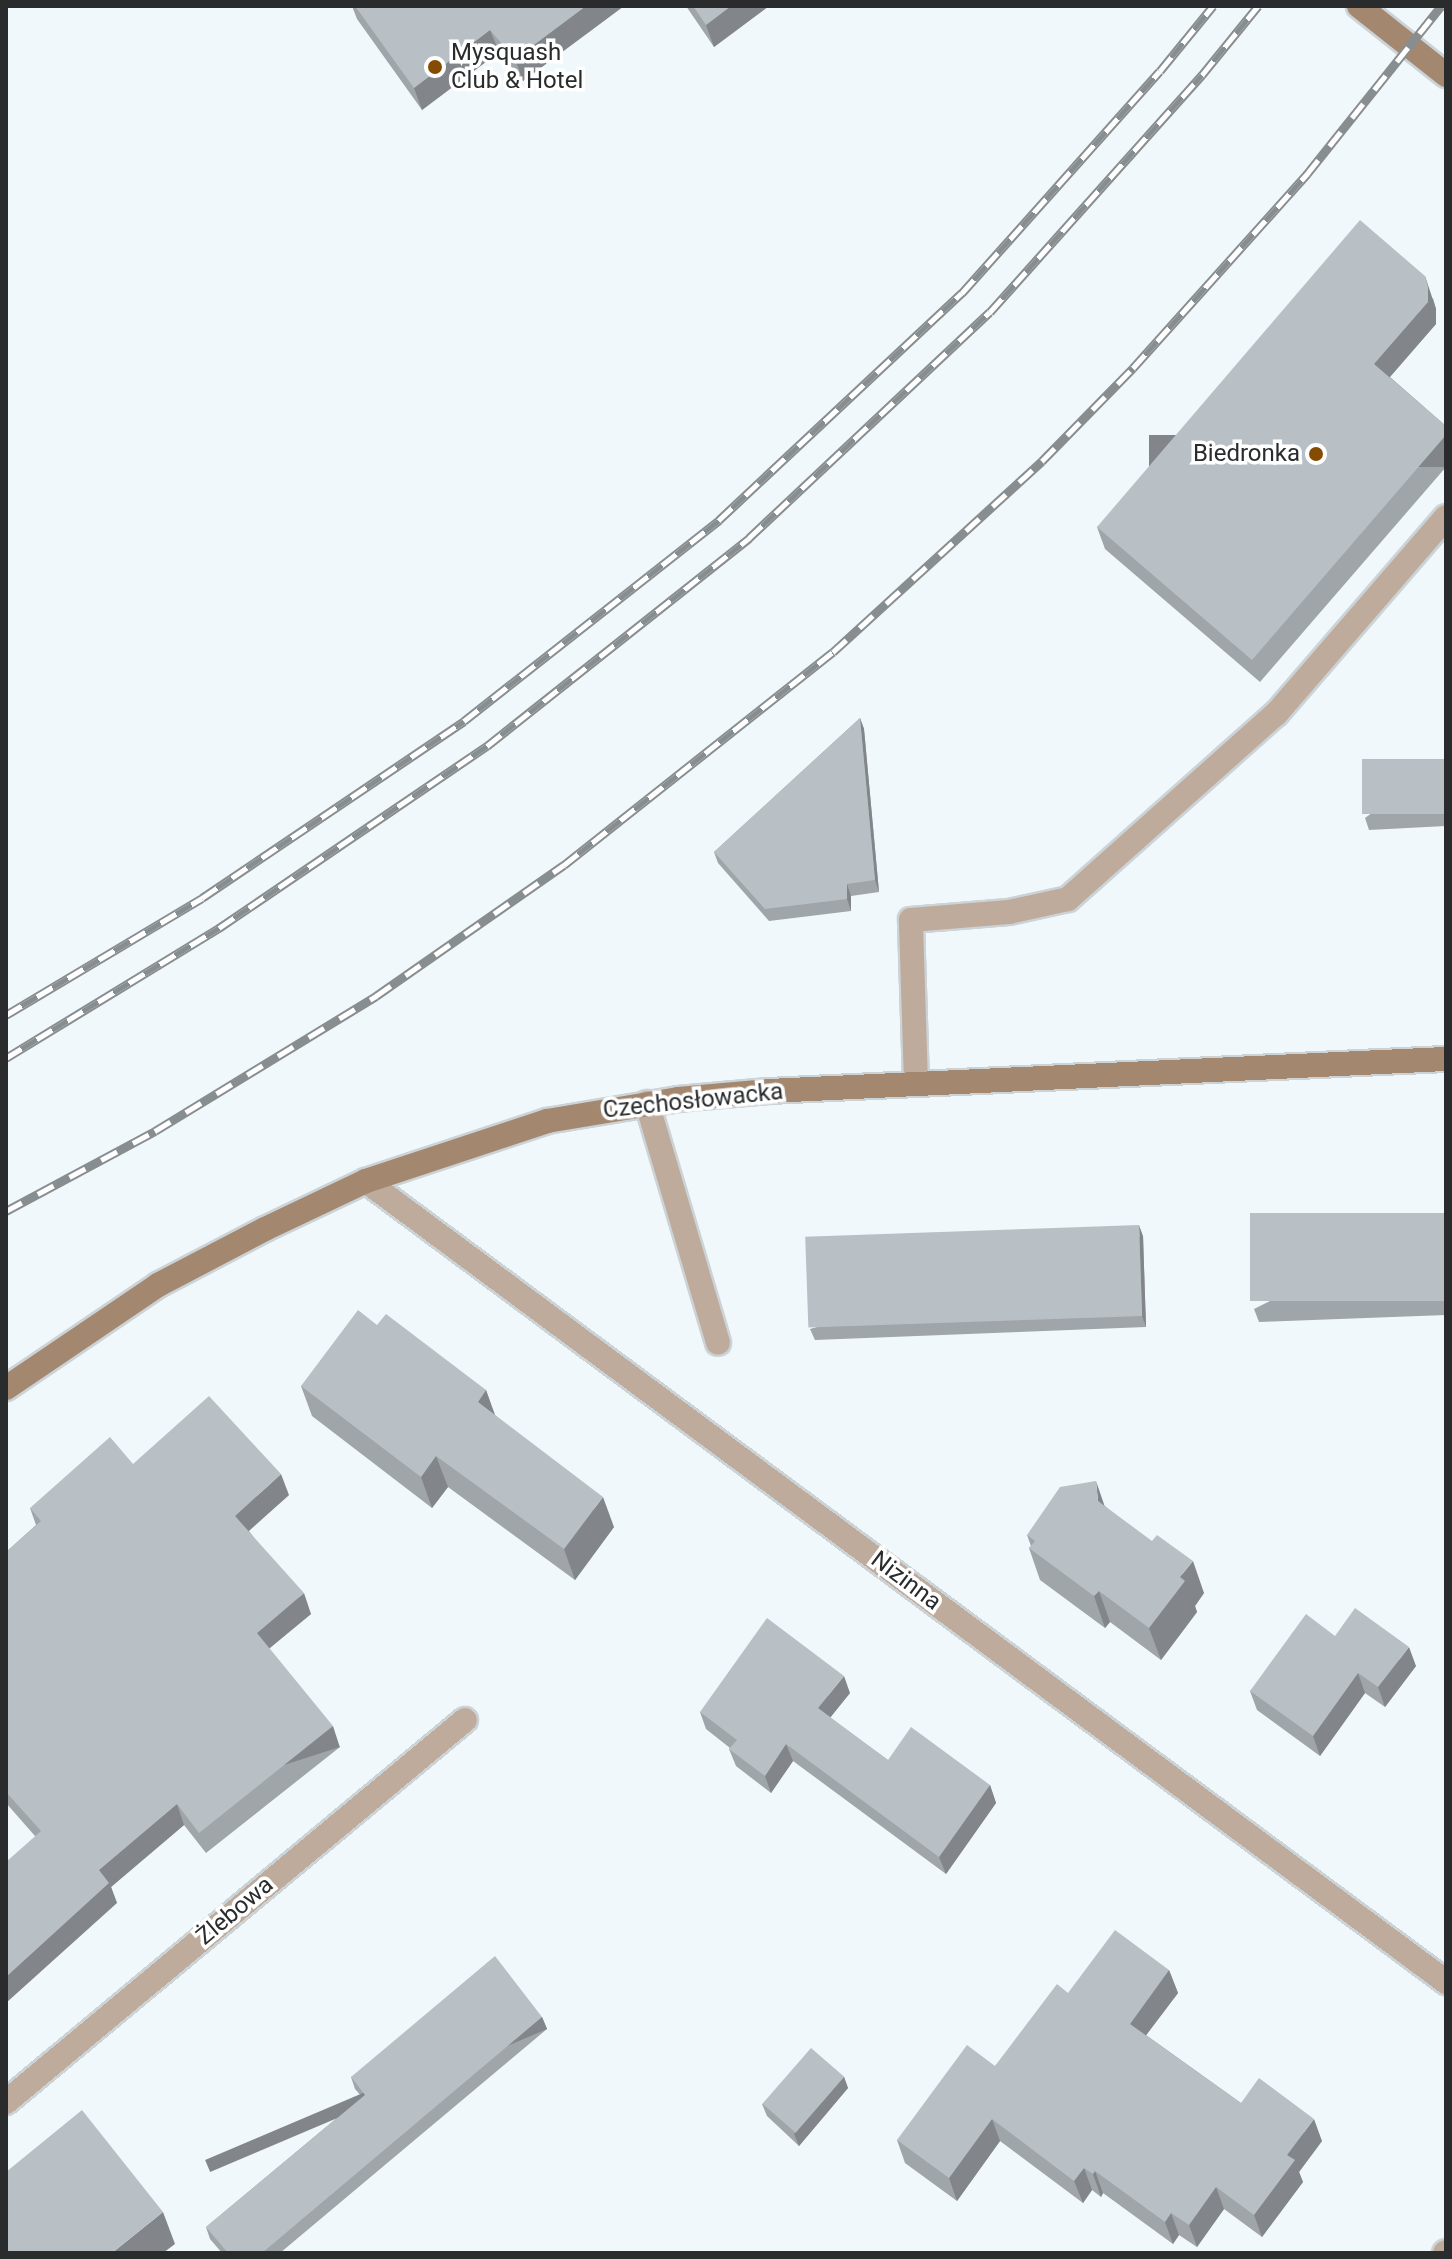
<!DOCTYPE html>
<html>
<head>
<meta charset="utf-8">
<style>
  body { margin:0 }
  #map { position:relative; width:1452px; height:2259px; overflow:hidden; background:#f0f8fc; font-family:Roboto,sans-serif }
  div>[style] { position:absolute }
  .roads { filter:drop-shadow(2px 0 #ccd3d7) drop-shadow(-2px 0 #ccd3d7) drop-shadow(0 2px #ccd3d7) drop-shadow(0 -2px #ccd3d7) }
  .lane>* { height:24px; margin:-12px; padding:0 12px; transform-origin:12px; border-radius:12px; background:#bfab9b }
  .street>* { height:24px; margin:-12px; padding:0 12px; transform-origin:12px; border-radius:12px; background:#bfab9b }
  .secondary>* { height:24px; margin:-12px; padding:0 12px; transform-origin:12px; border-radius:12px; background:#a3876f }
  .rail>* { height:9px; margin-top:-4.5px; transform-origin:0; background:repeating-linear-gradient(90deg,#fff 0 18px,#888d90 0 36px); box-sizing:border-box; border-block:2px solid #888d90 }
  .wall>* { inset:0; background:#9fa5a9 }
  .shaded-wall>* { inset:0; background:#82868a; transform-origin:0 0 }
  .building>* { inset:0; background:#b9c0c5; transform-origin:0 0 }
  .dots>* { width:22px; height:22px; translate:-50% -50%; box-sizing:border-box; border:4px solid #fff; border-radius:50% }
  span { translate:-50% -50%; white-space:nowrap; text-align:center; line-height:1.15; -webkit-text-stroke:7px #fff; paint-order:stroke }
  .poi-label { font-size:24px; color:#292b2d }
  .left { translate:0 -50%; text-align:left }
  .right { translate:-100% -50%; text-align:right }
  .street-label { font-size:24px; color:#292b2d }
  .frame { position:absolute; inset:0; border:8px solid #292b2d; pointer-events:none }
</style>
</head>
<body>
<div id="map">
  <div class="roads">
    <div class="lane">
      <div style="left:916px;top:1083px;width:163px;rotate:-91.8deg"></div>
      <div style="left:911px;top:920px;width:98px;rotate:-4.7deg"></div>
      <div style="left:1009px;top:912px;width:60px;rotate:-12.4deg"></div>
      <div style="left:1068px;top:899px;width:278px;rotate:-41.7deg"></div>
      <div style="left:1276px;top:714px;width:260px;rotate:-49.2deg"></div>
      <div style="left:647px;top:1103px;width:250px;rotate:73.5deg"></div>
    </div>
    <div class="street">
      <div style="left:366px;top:1181px;width:1345px;rotate:36.56deg"></div>
      <div style="left:6px;top:2102px;width:597px;rotate:-39.77deg"></div>
      <div style="left:1445px;top:2253px;width:1px;rotate:-45deg"></div>
    </div>
    <div class="secondary">
      <div style="left:1359px;top:6px;width:111px;rotate:38.4deg"></div>
      <div style="left:6px;top:1388px;width:184px;rotate:-34.1deg"></div>
      <div style="left:158px;top:1285px;width:121px;rotate:-27.6deg"></div>
      <div style="left:265px;top:1229px;width:112px;rotate:-25.4deg"></div>
      <div style="left:366px;top:1181px;width:191px;rotate:-18.3deg"></div>
      <div style="left:547px;top:1121px;width:133px;rotate:-9.5deg"></div>
      <div style="left:678px;top:1099px;width:91px;rotate:-5deg"></div>
      <div style="left:769px;top:1091px;width:678px;rotate:-2.71deg"></div>
    </div>
  </div>
  <div class="rail">
    <div style="left:6px;top:1015px;width:228px;rotate:-30.8deg"></div>
    <div style="left:202px;top:898px;width:316px;rotate:-34deg"></div>
    <div style="left:464px;top:721px;width:325px;rotate:-38.2deg"></div>
    <div style="left:719px;top:520px;width:333px;rotate:-43.1deg"></div>
    <div style="left:962px;top:293px;width:297px;rotate:-48.3deg"></div>
    <div style="left:1160px;top:71px;width:84px;rotate:-50.8deg"></div>
    <div style="left:6px;top:1058px;width:250px;rotate:-31.4deg"></div>
    <div style="left:219px;top:928px;width:324px;rotate:-34.2deg"></div>
    <div style="left:487px;top:746px;width:335px;rotate:-38.4deg"></div>
    <div style="left:749px;top:538px;width:330px;rotate:-43.2deg"></div>
    <div style="left:990px;top:312px;width:318px;rotate:-48.2deg"></div>
    <div style="left:1202px;top:75px;width:89px;rotate:-50.9deg"></div>
    <div style="left:6px;top:1211px;width:169px;rotate:-28.2deg"></div>
    <div style="left:155px;top:1131px;width:259px;rotate:-31.4deg"></div>
    <div style="left:376px;top:996px;width:229px;rotate:-34.9deg"></div>
    <div style="left:564px;top:865px;width:343px;rotate:-38.4deg"></div>
    <div style="left:833px;top:652px;width:283px;rotate:-42.4deg"></div>
    <div style="left:1042px;top:461px;width:130px;rotate:-45.6deg"></div>
    <div style="left:1133px;top:368px;width:261px;rotate:-48.1deg"></div>
    <div style="left:1307px;top:174px;width:215px;rotate:-51.4deg"></div>
  </div>
  <div class="wall">
    <div style="clip-path:polygon(352px 6px,624px 6px,523px 81px,499px 52px,422px 110px,357px 19px)"></div>
    <div style="clip-path:polygon(686px 6px,769px 6px,714px 47px)"></div>
    <div style="clip-path:polygon(1433px 298px,1436px 309px,1436px 324px,1390px 377px,1446px 426px,1446px 467px,1260px 682px,1105px 549px,1097px 527px)"></div>
    <div style="clip-path:polygon(860px 718px,864px 729px,879px 892px,851px 896px,851px 911px,769px 921px,718px 863px,714px 852px)"></div>
    <div style="clip-path:polygon(1446px 759px,1446px 826px,1369px 830px,1365px 818px)"></div>
    <div style="clip-path:polygon(1446px 1213px,1446px 1315px,1259px 1322px,1254px 1309px)"></div>
    <div style="clip-path:polygon(1143px 1236px,1146px 1327px,815px 1340px,810px 1329px)"></div>
    <div style="clip-path:polygon(377px 1325px,486px 1390px,495px 1415px,614px 1527px,575px 1580px,448px 1487px,432px 1508px,312px 1416px,301px 1386px)"></div>
    <div style="clip-path:polygon(289px 1495px,249px 1531px,311px 1614px,269px 1648px,340px 1747px,206px 1853px,184px 1825px,111px 1887px,117px 1903px,35px 1836px,6px 1803px,6px 1552px,36px 1525px,30px 1508px)"></div>
    <div style="clip-path:polygon(1105px 1506px,1204px 1593px,1195px 1606px,1197px 1612px,1161px 1660px,1110px 1622px,1105px 1628px,1040px 1580px,1029px 1548px,1031px 1546px,1027px 1535px)"></div>
    <div style="clip-path:polygon(1335px 1636px,1416px 1666px,1385px 1707px,1365px 1693px,1320px 1756px,1257px 1710px,1250px 1691px)"></div>
    <div style="clip-path:polygon(850px 1693px,830px 1718px,888px 1760px,990px 1785px,996px 1803px,946px 1874px,793px 1761px,771px 1793px,736px 1766px,729px 1749px,730px 1748px,706px 1729px,700px 1712px)"></div>
    <div style="clip-path:polygon(1169px 1970px,1178px 1993px,1146px 2035px,1241px 2103px,1322px 2141px,1299px 2172px,1303px 2182px,1262px 2237px,1224px 2209px,1197px 2247px,1179px 2235px,1173px 2244px,1103px 2193px,1101px 2197px,1092px 2190px,1083px 2203px,1000px 2141px,957px 2201px,905px 2163px,897px 2140px,995px 2066px,1068px 1993px)"></div>
    <div style="clip-path:polygon(542px 2017px,547px 2029px,280px 2253px,222px 2253px,210px 2239px,206px 2227px,362px 2097px,355px 2089px,351px 2077px)"></div>
    <div style="clip-path:polygon(844px 2077px,848px 2088px,799px 2146px,767px 2116px,762px 2104px)"></div>
  </div>
  <div class="shaded-wall">
    <div style="clip-path:polygon(586px 6px,624px 6px,523px 81px,515px 59px)"></div>
    <div style="clip-path:polygon(731px 6px,769px 6px,714px 47px,706px 25px)"></div>
    <div style="clip-path:polygon(490px 30px,499px 52px,422px 110px,414px 88px)"></div>
    <div style="clip-path:polygon(1425px 276px,1436px 309px,1436px 324px,1382px 386px,1374px 364px)"></div>
    <div style="left:1446px;top:435px;width:32px;height:297px;rotate:90deg"></div>
    <div style="clip-path:polygon(860px 718px,864px 729px,879px 892px,875px 880px)"></div>
    <div style="clip-path:polygon(847px 884px,851px 896px,851px 911px,847px 899px)"></div>
    <div style="clip-path:polygon(1139px 1225px,1143px 1236px,1146px 1327px,1142px 1316px)"></div>
    <div style="clip-path:polygon(486px 1390px,497px 1421px,478px 1402px)"></div>
    <div style="clip-path:polygon(436px 1456px,448px 1487px,432px 1508px,421px 1477px)"></div>
    <div style="clip-path:polygon(281px 1474px,289px 1495px,243px 1536px,235px 1516px)"></div>
    <div style="clip-path:polygon(1096px 1481px,1107px 1513px,1098px 1501px)"></div>
    <div style="clip-path:polygon(603px 1497px,614px 1527px,575px 1580px,564px 1549px)"></div>
    <div style="clip-path:polygon(1193px 1561px,1204px 1593px,1195px 1606px,1197px 1612px,1161px 1660px,1149px 1628px,1180px 1577px)"></div>
    <div style="clip-path:polygon(1099px 1591px,1110px 1622px,1105px 1628px,1094px 1596px)"></div>
    <div style="clip-path:polygon(304px 1593px,311px 1614px,264px 1653px,257px 1633px)"></div>
    <div style="clip-path:polygon(1409px 1647px,1416px 1666px,1385px 1707px,1378px 1687px)"></div>
    <div style="clip-path:polygon(1358px 1673px,1365px 1693px,1320px 1756px,1313px 1736px)"></div>
    <div style="clip-path:polygon(844px 1676px,850px 1693px,824px 1725px,818px 1708px)"></div>
    <div style="left:333px;top:1726px;width:22px;height:171px;rotate:72deg"></div>
    <div style="clip-path:polygon(786px 1744px,793px 1761px,771px 1793px,765px 1776px)"></div>
    <div style="clip-path:polygon(990px 1785px,996px 1803px,946px 1874px,939px 1857px)"></div>
    <div style="clip-path:polygon(177px 1804px,184px 1825px,111px 1887px,117px 1903px,6px 2003px,6px 1977px,99px 1870px)"></div>
    <div style="clip-path:polygon(1169px 1970px,1178px 1993px,1138px 2046px,1130px 2024px)"></div>
    <div style="left:542px;top:2017px;width:13px;height:366px;rotate:67deg"></div>
    <div style="clip-path:polygon(844px 2077px,848px 2088px,799px 2146px,794px 2134px)"></div>
    <div style="clip-path:polygon(992px 2119px,1000px 2141px,957px 2201px,949px 2178px)"></div>
    <div style="clip-path:polygon(1314px 2119px,1322px 2141px,1299px 2172px,1303px 2182px,1262px 2237px,1254px 2215px,1287px 2155px)"></div>
    <div style="clip-path:polygon(1084px 2168px,1092px 2190px,1083px 2203px,1074px 2181px)"></div>
    <div style="clip-path:polygon(1095px 2171px,1103px 2193px,1101px 2197px,1093px 2174px)"></div>
    <div style="clip-path:polygon(1216px 2187px,1224px 2209px,1197px 2247px,1189px 2225px)"></div>
    <div style="clip-path:polygon(163px 2212px,175px 2244px,163px 2253px,112px 2253px)"></div>
    <div style="clip-path:polygon(1171px 2213px,1179px 2235px,1173px 2244px,1165px 2222px)"></div>
  </div>
  <div class="building">
    <div style="clip-path:polygon(355px 6px,586px 6px,515px 59px,490px 30px,414px 88px)"></div>
    <div style="clip-path:polygon(693px 6px,731px 6px,706px 25px)"></div>
    <div style="clip-path:polygon(1360px 220px,1425px 276px,1428px 287px,1428px 302px,1374px 364px,1446px 426px,1446px 435px,1252px 660px,1097px 527px)"></div>
    <div style="clip-path:polygon(860px 718px,875px 880px,847px 884px,847px 899px,765px 909px,714px 852px)"></div>
    <div style="left:1446px;top:759px;width:55px;height:84px;rotate:90deg"></div>
    <div style="left:1446px;top:1213px;width:88px;height:196px;rotate:90deg"></div>
    <div style="left:1139px;top:1225px;width:91px;height:334px;rotate:88deg"></div>
    <div style="clip-path:polygon(358px 1310px,377px 1325px,386px 1314px,486px 1390px,478px 1402px,603px 1497px,564px 1549px,436px 1456px,421px 1477px,301px 1386px)"></div>
    <div style="clip-path:polygon(209px 1396px,281px 1474px,235px 1516px,304px 1593px,257px 1633px,333px 1726px,199px 1833px,177px 1804px,99px 1870px,109px 1883px,6px 1977px,6px 1862px,41px 1831px,6px 1792px,6px 1552px,41px 1521px,30px 1508px,110px 1437px,133px 1464px)"></div>
    <div style="clip-path:polygon(1096px 1481px,1098px 1501px,1152px 1541px,1157px 1535px,1193px 1561px,1180px 1577px,1185px 1581px,1149px 1628px,1099px 1591px,1094px 1596px,1029px 1548px,1035px 1541px,1027px 1535px,1060px 1487px)"></div>
    <div style="clip-path:polygon(1355px 1608px,1409px 1647px,1378px 1687px,1358px 1673px,1313px 1736px,1250px 1691px,1306px 1614px,1335px 1636px)"></div>
    <div style="clip-path:polygon(767px 1618px,844px 1676px,818px 1708px,888px 1760px,911px 1727px,990px 1785px,939px 1857px,786px 1744px,765px 1776px,729px 1749px,737px 1740px,700px 1712px)"></div>
    <div style="clip-path:polygon(1115px 1930px,1169px 1970px,1130px 2024px,1241px 2103px,1259px 2078px,1314px 2119px,1287px 2155px,1295px 2160px,1254px 2215px,1216px 2187px,1189px 2225px,1171px 2213px,1165px 2222px,1095px 2171px,1093px 2174px,1084px 2168px,1074px 2181px,992px 2119px,949px 2178px,897px 2140px,967px 2045px,995px 2066px,1057px 1984px,1068px 1993px)"></div>
    <div style="clip-path:polygon(495px 1956px,542px 2017px,262px 2253px,228px 2253px,206px 2227px,365px 2095px,351px 2077px)"></div>
    <div style="left:811px;top:2048px;width:44px;height:74px;rotate:41deg"></div>
    <div style="clip-path:polygon(82px 2110px,163px 2212px,112px 2253px,6px 2253px,6px 2172px)"></div>
  </div>
  <div class="dots">
    <div style="left:435px;top:67px;background:#854b01"></div>
    <div style="left:1316px;top:454px;background:#854b01"></div>
  </div>
  <div class="poi-label">
    <span class="left" style="left:451px;top:67px">Mysquash<br>Club &amp; Hotel</span>
    <span class="right" style="left:1300px;top:454px">Biedronka</span>
  </div>
  <div class="street-label">
    <span style="left:693px;top:1101px;rotate:-6deg">Czechosłowacka</span>
    <span style="left:906px;top:1581px;rotate:37deg">Nizinna</span>
    <span style="left:235px;top:1911px;rotate:-40deg">Żlebowa</span>
  </div>
  <div class="frame"></div>
</div>
</body>
</html>
